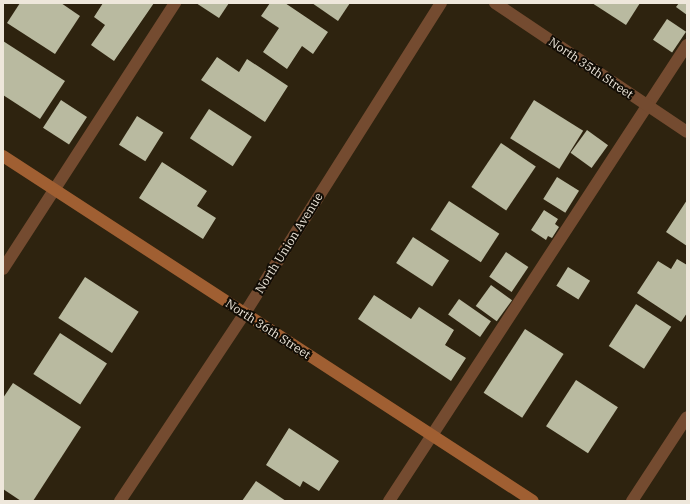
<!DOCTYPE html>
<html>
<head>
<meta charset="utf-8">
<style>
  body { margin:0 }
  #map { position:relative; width:690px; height:504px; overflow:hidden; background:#2e230f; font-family:"IBM Plex Serif",serif }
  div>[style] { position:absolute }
  .building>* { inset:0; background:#b9baa0; transform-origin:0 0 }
  .lane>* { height:12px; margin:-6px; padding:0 6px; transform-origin:6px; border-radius:6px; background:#744b30 }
  .street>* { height:12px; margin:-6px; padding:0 6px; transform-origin:6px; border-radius:6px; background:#744b30 }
  .secondary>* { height:12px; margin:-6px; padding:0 6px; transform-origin:6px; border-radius:6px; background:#a05f32 }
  span { translate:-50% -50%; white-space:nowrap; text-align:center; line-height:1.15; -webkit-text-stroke:4px #120d05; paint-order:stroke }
  .street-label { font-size:12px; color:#eee7db }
  .frame { position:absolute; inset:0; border:4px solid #eee7db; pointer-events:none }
</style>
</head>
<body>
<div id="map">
  <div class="building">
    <div style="clip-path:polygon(20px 3px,61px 3px,80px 16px,55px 54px,7px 23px)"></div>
    <div style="clip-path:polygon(103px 3px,154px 3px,114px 61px,91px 45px,105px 25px,94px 17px)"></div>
    <div style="clip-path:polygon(196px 3px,229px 3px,219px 18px)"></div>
    <div style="clip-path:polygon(270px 3px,285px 3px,328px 32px,313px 54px,302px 46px,287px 69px,263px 52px,279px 28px,261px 16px)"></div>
    <div style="clip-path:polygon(312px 3px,350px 3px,338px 21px)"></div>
    <div style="clip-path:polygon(592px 3px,640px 3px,626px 25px)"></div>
    <div style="clip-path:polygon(679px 3px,687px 3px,687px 15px,676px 7px)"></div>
    <div style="left:667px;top:19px;width:23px;height:25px;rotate:34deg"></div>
    <div style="clip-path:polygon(3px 41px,65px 81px,40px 119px,3px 95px)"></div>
    <div style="clip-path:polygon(217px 57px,239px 72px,247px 59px,288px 86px,265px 122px,201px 80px)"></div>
    <div style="left:61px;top:100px;width:31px;height:33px;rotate:33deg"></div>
    <div style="left:534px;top:100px;width:58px;height:45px;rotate:32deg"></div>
    <div style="left:209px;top:109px;width:51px;height:35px;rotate:33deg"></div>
    <div style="left:137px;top:116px;width:31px;height:34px;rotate:32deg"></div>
    <div style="left:587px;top:130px;width:26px;height:28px;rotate:36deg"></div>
    <div style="left:501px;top:143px;width:42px;height:53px;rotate:34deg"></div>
    <div style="clip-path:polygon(162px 162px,207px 191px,197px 206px,216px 218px,203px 239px,139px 198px)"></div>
    <div style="left:557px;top:177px;width:26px;height:26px;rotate:32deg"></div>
    <div style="clip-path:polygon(687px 200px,687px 246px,666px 232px)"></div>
    <div style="left:449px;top:201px;width:60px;height:34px;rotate:33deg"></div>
    <div style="clip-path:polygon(544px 210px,558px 219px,555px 224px,559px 227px,552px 238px,548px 236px,546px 240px,531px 230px)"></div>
    <div style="left:413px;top:237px;width:43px;height:31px;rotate:33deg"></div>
    <div style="left:506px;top:252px;width:27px;height:30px;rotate:34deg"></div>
    <div style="clip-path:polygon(677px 259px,687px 265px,687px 313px,681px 322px,637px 293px,658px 261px,671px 269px)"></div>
    <div style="left:568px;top:267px;width:26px;height:22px;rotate:32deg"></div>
    <div style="left:85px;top:277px;width:64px;height:49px;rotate:33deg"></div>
    <div style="left:491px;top:285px;width:26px;height:26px;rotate:36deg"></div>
    <div style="clip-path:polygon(374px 295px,411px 319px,419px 307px,454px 330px,445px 345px,466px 358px,451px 381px,358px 319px)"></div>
    <div style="left:459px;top:299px;width:39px;height:19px;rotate:35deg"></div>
    <div style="left:636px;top:304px;width:42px;height:50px;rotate:33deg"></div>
    <div style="left:525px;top:329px;width:46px;height:76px;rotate:33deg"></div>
    <div style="left:60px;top:333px;width:56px;height:49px;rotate:33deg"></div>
    <div style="left:576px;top:380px;width:50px;height:55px;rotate:33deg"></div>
    <div style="clip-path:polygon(13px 383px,81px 427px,33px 501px,21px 501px,3px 489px,3px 398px)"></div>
    <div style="clip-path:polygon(289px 428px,339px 461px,319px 491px,303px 481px,300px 487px,266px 465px)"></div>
    <div style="clip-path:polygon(256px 481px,286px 501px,242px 501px)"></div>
  </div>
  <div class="lane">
    <div style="left:3px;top:269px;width:317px;rotate:-57.1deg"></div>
    <div style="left:389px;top:501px;width:545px;rotate:-56.84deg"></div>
  </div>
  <div class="street">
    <div style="left:495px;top:3px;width:231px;rotate:33.9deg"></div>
    <div style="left:120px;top:501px;width:226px;rotate:-56.4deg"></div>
    <div style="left:245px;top:313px;width:367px;rotate:-57.7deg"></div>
    <div style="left:632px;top:501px;width:100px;rotate:-56.8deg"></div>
  </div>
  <div class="secondary">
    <div style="left:3px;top:156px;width:632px;rotate:33.06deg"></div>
  </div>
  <div class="street-label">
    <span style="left:591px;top:68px;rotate:34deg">North 35th Street</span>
    <span style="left:289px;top:243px;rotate:-58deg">North Union Avenue</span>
    <span style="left:268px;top:329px;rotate:33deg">North 36th Street</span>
  </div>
  <div class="frame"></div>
</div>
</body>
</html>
